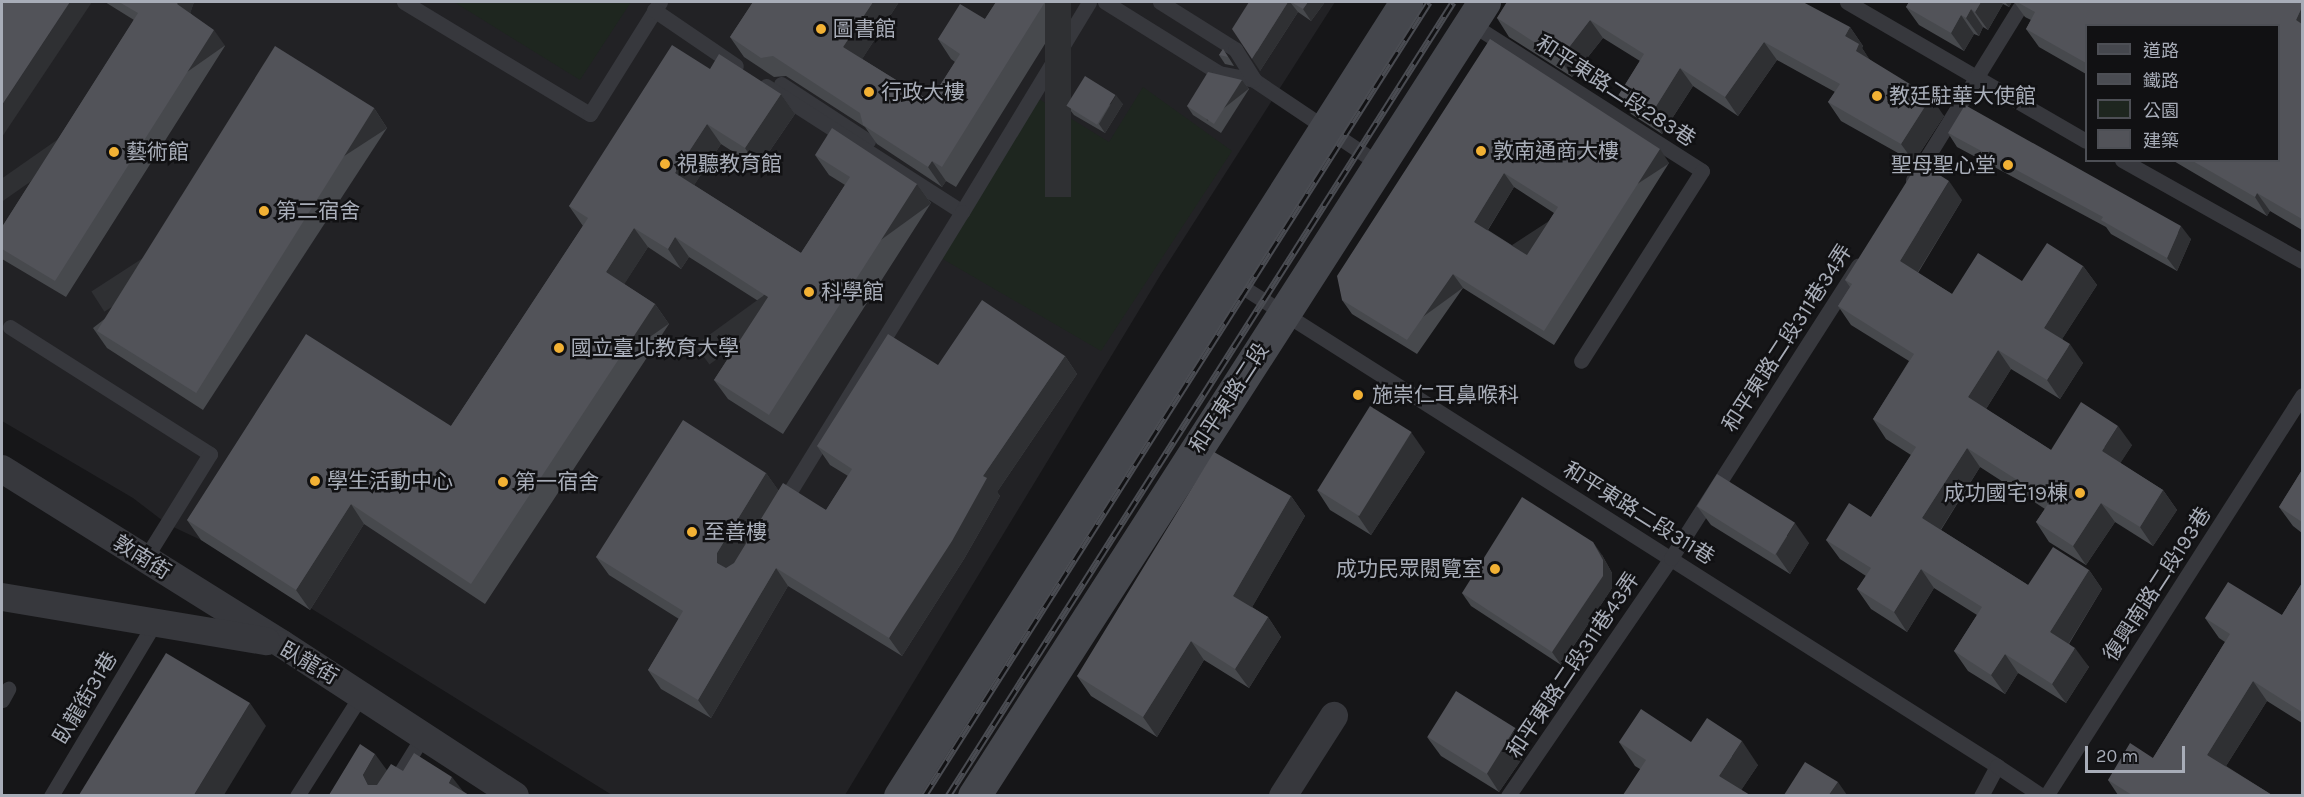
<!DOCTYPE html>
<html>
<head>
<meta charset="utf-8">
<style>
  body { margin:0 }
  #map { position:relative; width:2304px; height:797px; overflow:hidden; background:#161618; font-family:Karla,"Noto Sans TC",sans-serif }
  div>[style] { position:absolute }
  .built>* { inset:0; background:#222225 }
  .green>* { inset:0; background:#1e261f }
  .service>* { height:15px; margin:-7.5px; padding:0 7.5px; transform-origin:7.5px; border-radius:7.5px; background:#37383d }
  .minor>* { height:28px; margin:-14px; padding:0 14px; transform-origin:14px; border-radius:14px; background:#37383d }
  .secondary>* { height:33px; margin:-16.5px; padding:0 16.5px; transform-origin:16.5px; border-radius:16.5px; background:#45474d }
  .rail>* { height:7px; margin-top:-3.5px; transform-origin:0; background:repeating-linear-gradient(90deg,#111113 0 14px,#4a4c52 0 28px); box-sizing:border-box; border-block:2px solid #4a4c52 }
  .wall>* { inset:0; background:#47494d }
  .shaded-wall>* { inset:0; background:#2f3033; transform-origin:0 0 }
  .building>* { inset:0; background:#525359; transform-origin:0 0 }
  .dots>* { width:16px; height:16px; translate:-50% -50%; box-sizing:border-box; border:3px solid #111113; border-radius:50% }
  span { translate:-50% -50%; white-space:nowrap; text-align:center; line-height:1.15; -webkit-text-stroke:5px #111113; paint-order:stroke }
  .poi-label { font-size:21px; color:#a8adb8 }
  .left { translate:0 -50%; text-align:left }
  .right { translate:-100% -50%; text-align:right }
  .street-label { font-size:21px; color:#a8adb8 }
  .frame { position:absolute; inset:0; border:3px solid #a8adb8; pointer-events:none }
  .legend { position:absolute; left:2085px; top:24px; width:195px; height:138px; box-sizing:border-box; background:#111113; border:2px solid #4d4f55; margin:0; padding:8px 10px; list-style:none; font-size:18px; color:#a8adb8 }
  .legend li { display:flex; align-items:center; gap:12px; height:30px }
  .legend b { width:30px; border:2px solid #4d4f55 }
  .scale { position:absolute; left:2085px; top:746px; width:100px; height:27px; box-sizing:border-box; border:3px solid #a8adb8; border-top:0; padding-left:8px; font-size:18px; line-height:21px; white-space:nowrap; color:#a8adb8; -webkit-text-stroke:4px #111113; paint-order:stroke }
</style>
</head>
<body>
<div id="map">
  <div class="built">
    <div style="clip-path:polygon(2px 2px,1335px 2px,1161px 274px,845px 795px,612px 795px,201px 540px,167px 524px,133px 498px,2px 421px)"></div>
  </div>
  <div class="green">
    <div style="clip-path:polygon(454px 2px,631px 2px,580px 80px)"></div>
    <div style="clip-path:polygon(1143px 87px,1232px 151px,1101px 351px,941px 258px,1039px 99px,1109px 142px)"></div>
  </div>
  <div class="service">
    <div style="left:404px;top:2px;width:217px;rotate:31.1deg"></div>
    <div style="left:590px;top:114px;width:132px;rotate:-58deg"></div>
    <div style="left:1105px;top:2px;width:134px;rotate:31.9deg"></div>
    <div style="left:1219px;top:73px;width:36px;rotate:11deg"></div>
    <div style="left:1254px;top:80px;width:151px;rotate:33.9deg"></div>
    <div style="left:1160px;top:2px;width:89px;rotate:32.1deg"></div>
    <div style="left:1235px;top:49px;width:36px;rotate:58deg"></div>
    <div style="left:1847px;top:2px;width:276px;rotate:30.2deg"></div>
    <div style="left:654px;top:10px;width:99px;rotate:34.3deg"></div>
    <div style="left:1470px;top:23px;width:275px;rotate:32.5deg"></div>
    <div style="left:1702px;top:171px;width:225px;rotate:122.5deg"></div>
    <div style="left:781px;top:84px;width:104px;rotate:33.2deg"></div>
    <div style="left:766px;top:86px;width:233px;rotate:32.7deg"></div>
    <div style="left:962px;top:212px;width:245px;rotate:-58.8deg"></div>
    <div style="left:2122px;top:160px;width:206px;rotate:29.3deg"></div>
    <div style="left:1913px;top:180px;width:209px;rotate:-58.3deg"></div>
    <div style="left:1230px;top:279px;width:909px;rotate:32.41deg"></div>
    <div style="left:1997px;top:766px;width:34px;rotate:118deg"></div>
    <div style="left:10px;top:327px;width:237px;rotate:32.4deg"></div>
    <div style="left:210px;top:454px;width:123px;rotate:121.8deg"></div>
    <div style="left:781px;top:506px;width:345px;rotate:-58.4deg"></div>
    <div style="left:2px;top:700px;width:13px;rotate:-61deg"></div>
    <div style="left:1997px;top:766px;width:54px;rotate:33.7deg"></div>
    <div style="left:51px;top:796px;width:203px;rotate:-59.1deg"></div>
    <div style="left:297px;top:796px;width:120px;rotate:-57.6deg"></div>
    <div style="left:386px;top:796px;width:70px;rotate:-58.3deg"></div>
    <div style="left:1508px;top:796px;width:288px;rotate:-55.6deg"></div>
    <div style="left:1671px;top:558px;width:347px;rotate:-57.4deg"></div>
    <div style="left:2046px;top:796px;width:476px;rotate:-57.4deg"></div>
  </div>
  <div class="minor">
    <div style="left:2px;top:469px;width:330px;rotate:32deg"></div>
    <div style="left:282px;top:644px;width:278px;rotate:33.1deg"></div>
    <div style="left:2px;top:597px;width:268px;rotate:9.5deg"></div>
    <div style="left:1283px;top:796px;width:95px;rotate:-57.5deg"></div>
  </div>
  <div class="secondary">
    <div style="left:900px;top:796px;width:942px;rotate:-57.49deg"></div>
    <div style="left:974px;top:796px;width:944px;rotate:-57.29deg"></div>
  </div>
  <div class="rail">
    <div style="left:924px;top:796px;width:941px;rotate:-57.54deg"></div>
    <div style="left:948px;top:796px;width:941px;rotate:-57.54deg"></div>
  </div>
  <div class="wall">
    <div style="clip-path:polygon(105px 2px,194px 2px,190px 13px,225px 46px,66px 297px,2px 259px,2px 227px,134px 20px)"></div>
    <div style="clip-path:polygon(753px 2px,899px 2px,862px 59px,930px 101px,955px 62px,951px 59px,938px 39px,985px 19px,996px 2px,1071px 2px,956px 187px,946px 181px,942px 187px,877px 144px,865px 127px,786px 76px,774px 77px,744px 57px,730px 37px)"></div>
    <div style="clip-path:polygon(1249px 2px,1325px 2px,1311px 21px,1298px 12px,1260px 71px)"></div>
    <div style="clip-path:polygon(1507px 2px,1850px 27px,1863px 46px,1862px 48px,1869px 59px,1944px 116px,1914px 162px,1841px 121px,1828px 102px,1835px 92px,1777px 60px,1738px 116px,1693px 86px,1662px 134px,1631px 114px,1618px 96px,1640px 61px,1603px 38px,1572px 77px,1509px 37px,1497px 18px)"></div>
    <div style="clip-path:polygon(1909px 2px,2012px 2px,2009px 7px,2003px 4px,1988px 30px,1983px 27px,1979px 36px,1974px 34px,1964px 51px,1919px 25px,1906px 7px)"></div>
    <div style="clip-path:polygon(2014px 2px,2302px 2px,2302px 230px,2270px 211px,2267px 216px,2172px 160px,2278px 160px,2086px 26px,2086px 74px,2039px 47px,2026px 29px,2031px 20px,2025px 17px)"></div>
    <div style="clip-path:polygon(evenodd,1490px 39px,1669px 163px,1554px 345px,1463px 288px,1417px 354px,1352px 314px,1342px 300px,1490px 39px,1514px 187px,1554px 213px,1527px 255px,1488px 230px,1514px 187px)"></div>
    <div style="clip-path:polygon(1223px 49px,1229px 58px,1234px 66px,1225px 64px,1219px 55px)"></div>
    <div style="clip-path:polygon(710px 69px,781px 94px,795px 114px,758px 168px,721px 144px,694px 185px,801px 253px,845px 185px,829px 175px,815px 155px,917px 184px,931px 203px,783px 434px,728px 399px,714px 380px,763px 304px,689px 257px,681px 269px,648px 247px,624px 284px,655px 304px,669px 324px,485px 604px,364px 524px,310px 610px,201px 540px,187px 520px,451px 426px,583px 226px,569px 206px)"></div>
    <div style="clip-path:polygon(1242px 80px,1249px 89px,1221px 133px,1193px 115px,1187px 106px)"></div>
    <div style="clip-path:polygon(1123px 104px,1105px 133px,1074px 115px,1067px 106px)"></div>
    <div style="clip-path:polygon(374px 108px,387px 128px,203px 410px,107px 348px,93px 328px)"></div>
    <div style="clip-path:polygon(1948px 133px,2191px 239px,2177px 271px,2111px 234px,2106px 227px,1957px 147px)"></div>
    <div style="clip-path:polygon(1962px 200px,1918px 273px,1952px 294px,2022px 281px,2083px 266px,2097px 285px,2062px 339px,2083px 363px,2060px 399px,2011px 369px,1986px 409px,2051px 450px,2132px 445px,2120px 463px,2163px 490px,2177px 510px,2153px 546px,2115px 522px,2086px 565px,2049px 542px,2036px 522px,2045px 509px,1980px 467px,1941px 530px,2028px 585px,2089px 570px,2102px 589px,2069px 644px,2089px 667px,2066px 703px,2018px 673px,2005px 694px,1968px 671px,1954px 651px,1977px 615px,1934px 588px,1907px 632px,1871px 609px,1857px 589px,1866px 576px,1840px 559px,1826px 540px,1871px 517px,1911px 455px,1886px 439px,1873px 419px,1909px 361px,1851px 325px,1838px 306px,1850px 287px,1845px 280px)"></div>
    <div style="clip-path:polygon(1065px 356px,1077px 374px,997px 492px,1000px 496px,964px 559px,902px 656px,788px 586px,711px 718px,661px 689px,648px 670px,679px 619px,609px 575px,596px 557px,766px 473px,778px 490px,826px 510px,848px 476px,830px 465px,817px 446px,938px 365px)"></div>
    <div style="clip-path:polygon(1425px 452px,1371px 535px,1330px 510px,1317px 490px)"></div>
    <div style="clip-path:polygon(2302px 470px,2302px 533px,2293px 526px,2279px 507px)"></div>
    <div style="clip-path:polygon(1291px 496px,1305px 516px,1252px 607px,1268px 617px,1281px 637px,1249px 688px,1204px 660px,1157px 737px,1091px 696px,1077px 676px)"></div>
    <div style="clip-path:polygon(1697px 506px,1809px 543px,1790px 574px,1711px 525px)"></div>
    <div style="clip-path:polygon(1602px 555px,1612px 573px,1612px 588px,1561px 665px,1471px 606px,1462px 593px)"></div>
    <div style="clip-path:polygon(2302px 583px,2302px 723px,2267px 701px,2226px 766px,2272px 795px,2118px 795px,2108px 780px,2153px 758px,2225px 642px,2219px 638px,2205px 618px,2282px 615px)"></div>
    <div style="clip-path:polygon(1427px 737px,1530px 747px,1499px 792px,1441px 756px)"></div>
    <div style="clip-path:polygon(1619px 742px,1691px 742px,1758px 765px,1741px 790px,1640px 769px,1635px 766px)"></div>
  </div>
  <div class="shaded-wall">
    <div style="clip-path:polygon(70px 2px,92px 2px,2px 137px,2px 105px)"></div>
    <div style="clip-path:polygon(178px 2px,194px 2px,188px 20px,177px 4px)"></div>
    <div style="clip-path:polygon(873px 2px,899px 2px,857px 67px,843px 47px)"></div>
    <div style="left:1045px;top:2px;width:26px;height:195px"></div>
    <div style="clip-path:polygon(1288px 2px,1290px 2px,1298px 12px,1260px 71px,1252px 59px)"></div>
    <div style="clip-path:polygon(1308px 2px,1325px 2px,1311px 21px,1303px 9px)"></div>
    <div style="clip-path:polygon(1981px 2px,2001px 2px,2003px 4px,1988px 30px,1975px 12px)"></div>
    <div style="clip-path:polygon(2005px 2px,2012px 2px,2009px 7px)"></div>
    <div style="clip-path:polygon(2302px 7px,2302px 30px,2296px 20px)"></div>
    <div style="clip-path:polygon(1971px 9px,1983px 27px,1979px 36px,1966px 18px)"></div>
    <div style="clip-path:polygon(1961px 15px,1974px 34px,1964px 51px,1951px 33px)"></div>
    <div style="clip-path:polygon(1590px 20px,1603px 38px,1572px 77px,1560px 59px)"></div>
    <div style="clip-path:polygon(1850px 27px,1863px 46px,1862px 48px,1872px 63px,1868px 69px,1845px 36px)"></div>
    <div style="left:214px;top:30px;width:19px;height:297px;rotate:55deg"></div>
    <div style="clip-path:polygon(1764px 42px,1777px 60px,1738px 116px,1725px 97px)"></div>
    <div style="clip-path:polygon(1680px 68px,1693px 86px,1662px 134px,1650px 116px)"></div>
    <div style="left:1242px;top:80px;width:11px;height:52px;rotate:52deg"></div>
    <div style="clip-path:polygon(781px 94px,795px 114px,758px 168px,745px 148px)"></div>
    <div style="clip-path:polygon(1116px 95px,1123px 104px,1105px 133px,1099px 124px)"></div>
    <div style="clip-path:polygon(1931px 97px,1944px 116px,1914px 162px,1901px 144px)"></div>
    <div style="left:374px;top:108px;width:24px;height:337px;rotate:57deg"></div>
    <div style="clip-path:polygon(707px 124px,721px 144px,689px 193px,675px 173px)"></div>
    <div style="left:1660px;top:149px;width:17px;height:216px;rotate:57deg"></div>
    <div style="clip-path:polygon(932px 161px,946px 181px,942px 187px,928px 167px)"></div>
    <div style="clip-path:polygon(1504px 173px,1514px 187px,1484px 236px,1474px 222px)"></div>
    <div style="clip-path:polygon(1949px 181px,1962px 200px,1913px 280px,1900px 261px)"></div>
    <div style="left:917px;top:184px;width:24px;height:274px;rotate:54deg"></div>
    <div style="clip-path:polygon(2257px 193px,2270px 211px,2267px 216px,2255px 197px)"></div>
    <div style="clip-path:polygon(2181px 226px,2191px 239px,2177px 271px,2167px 258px)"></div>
    <div style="clip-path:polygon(634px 228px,648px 247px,620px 291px,606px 272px)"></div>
    <div style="clip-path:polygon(675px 237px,689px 257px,681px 269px,668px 249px)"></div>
    <div style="clip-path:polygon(2083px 266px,2097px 285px,2057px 347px,2044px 328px)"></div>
    <div style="left:1453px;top:274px;width:17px;height:80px;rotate:54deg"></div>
    <div style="left:655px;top:304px;width:24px;height:335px;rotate:55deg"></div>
    <div style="clip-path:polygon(2070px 344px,2083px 363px,2060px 399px,2047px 380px)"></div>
    <div style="clip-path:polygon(1998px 350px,2011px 369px,1981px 417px,1968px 397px)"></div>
    <div style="clip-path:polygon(1065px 356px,1077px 374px,997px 492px,1000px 496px,964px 559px,902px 656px,889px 638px,983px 476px)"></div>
    <div style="clip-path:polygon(2118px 426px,2132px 445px,2116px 470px,2102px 451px)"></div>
    <div style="clip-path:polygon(1411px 432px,1425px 452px,1371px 535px,1358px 516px)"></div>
    <div style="clip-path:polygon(1967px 448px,1980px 467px,1936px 537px,1922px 518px)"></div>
    <div style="clip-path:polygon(766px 473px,779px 491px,730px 581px,717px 563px,717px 553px)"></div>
    <div style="clip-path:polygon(2163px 490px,2177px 510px,2153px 546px,2140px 527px)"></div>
    <div style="clip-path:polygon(1291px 496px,1305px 516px,1247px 616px,1233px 596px)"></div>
    <div style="clip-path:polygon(2101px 503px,2115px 522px,2086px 565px,2073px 546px)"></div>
    <div style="clip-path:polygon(351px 504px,364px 524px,310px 610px,296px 590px)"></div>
    <div style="clip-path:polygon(1795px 523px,1809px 543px,1790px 574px,1776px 554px)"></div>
    <div style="clip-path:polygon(1593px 542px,1602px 555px,1612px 573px,1612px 588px,1561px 665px,1552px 652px)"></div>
    <div style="clip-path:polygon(776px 568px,788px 586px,711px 718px,698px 700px)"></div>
    <div style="clip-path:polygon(1921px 569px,1934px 588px,1907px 632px,1894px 612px)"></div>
    <div style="clip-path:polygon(2089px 570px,2102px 589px,2064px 651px,2050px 632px)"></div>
    <div style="clip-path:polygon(1268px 617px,1281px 637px,1249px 688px,1235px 669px)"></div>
    <div style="clip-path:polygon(1191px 641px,1204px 660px,1157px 737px,1143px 717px)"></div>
    <div style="clip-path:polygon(2075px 648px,2089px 667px,2066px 703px,2052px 684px)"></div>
    <div style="clip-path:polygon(2005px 654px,2018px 673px,2005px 694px,1991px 675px)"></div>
    <div style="clip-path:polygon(2253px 681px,2267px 701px,2221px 774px,2207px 755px)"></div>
    <div style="clip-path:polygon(250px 703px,266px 726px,224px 795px,194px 795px)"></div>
    <div style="clip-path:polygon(1516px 728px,1530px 747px,1499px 792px,1486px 772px)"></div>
    <div style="clip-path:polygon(1742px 741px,1758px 765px,1738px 795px,1719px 776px)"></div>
    <div style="clip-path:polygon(375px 754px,389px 773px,377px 795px,368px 785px,363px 775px)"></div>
    <div style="clip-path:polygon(452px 777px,466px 795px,449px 783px)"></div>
    <div style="clip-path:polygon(1838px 782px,1847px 795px,1829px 795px)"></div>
  </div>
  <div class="building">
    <div style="clip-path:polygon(2px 2px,70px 2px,2px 105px)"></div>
    <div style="clip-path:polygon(119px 2px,178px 2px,177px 4px,214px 30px,55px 281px,2px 249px,2px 227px,138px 13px)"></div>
    <div style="clip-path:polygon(753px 2px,873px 2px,843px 47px,930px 101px,960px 54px,938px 39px,960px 4px,985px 19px,996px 2px,1045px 2px,942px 167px,932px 161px,928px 167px,863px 125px,860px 113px,773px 56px,761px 58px,730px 37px)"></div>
    <div style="clip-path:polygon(1249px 2px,1288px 2px,1252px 59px,1232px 29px)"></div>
    <div style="clip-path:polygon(1291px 2px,1308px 2px,1303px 9px)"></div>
    <div style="clip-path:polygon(1507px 2px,1803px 2px,1850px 27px,1845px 36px,1859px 44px,1856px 51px,1931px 97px,1901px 144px,1828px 102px,1840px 84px,1764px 42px,1725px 97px,1680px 68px,1650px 116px,1618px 96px,1644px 54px,1590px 20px,1560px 59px,1497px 18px)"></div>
    <div style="clip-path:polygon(1909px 2px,1981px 2px,1975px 12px,1971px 9px,1966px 18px,1961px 15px,1951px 33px,1906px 7px)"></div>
    <div style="clip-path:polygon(2017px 2px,2302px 2px,2302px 7px,2296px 20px,2302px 24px,2302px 219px,2257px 193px,2255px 197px,2191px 160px,2278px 160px,2278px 26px,2086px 26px,2086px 63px,2026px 29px,2035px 12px)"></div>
    <div style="clip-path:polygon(evenodd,1490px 39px,1660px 149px,1544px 331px,1453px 274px,1407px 340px,1342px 300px,1337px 276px,1490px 39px,1504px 173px,1558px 207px,1527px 255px,1474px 222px,1504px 173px)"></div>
    <div style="clip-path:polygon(672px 45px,710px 69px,719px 54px,781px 94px,745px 148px,707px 124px,675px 173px,801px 253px,850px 177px,815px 155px,832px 128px,917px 184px,769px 415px,714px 380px,768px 297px,675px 237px,668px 249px,634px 228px,606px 272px,655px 304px,471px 584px,351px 504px,296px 590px,187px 520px,306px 334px,451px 426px,588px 218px,569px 206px)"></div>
    <div style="left:275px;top:46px;width:117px;height:336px;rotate:32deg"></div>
    <div style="clip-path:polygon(1223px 49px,1228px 57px,1219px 55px)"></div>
    <div style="clip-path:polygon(1208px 72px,1242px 80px,1214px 124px,1187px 106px)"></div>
    <div style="left:1085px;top:76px;width:36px;height:35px;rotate:32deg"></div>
    <div style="clip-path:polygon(1965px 105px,2181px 226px,2167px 258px,2101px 220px,2103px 217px,1948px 133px)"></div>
    <div style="clip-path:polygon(1919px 162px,1949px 181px,1900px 261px,1952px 294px,1978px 253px,2022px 281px,2047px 243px,2083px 266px,2044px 328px,2070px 344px,2047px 380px,1998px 350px,1968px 397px,2051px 450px,2081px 402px,2118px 426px,2102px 451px,2163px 490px,2140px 527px,2101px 503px,2073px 546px,2036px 522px,2050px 501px,1967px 448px,1922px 518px,2028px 585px,2053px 547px,2089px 570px,2050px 632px,2075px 648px,2052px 684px,2005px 654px,1991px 675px,1954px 651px,1982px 607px,1921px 569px,1894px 612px,1857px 589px,1871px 568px,1826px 540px,1849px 503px,1871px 517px,1916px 447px,1873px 419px,1914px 354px,1838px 306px,1852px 284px,1845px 280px)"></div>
    <div style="clip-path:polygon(982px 300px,1065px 356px,983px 476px,987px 478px,952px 541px,889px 638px,776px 568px,698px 700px,648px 670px,683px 611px,596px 557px,683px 420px,766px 473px,717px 553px,717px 563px,726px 568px,734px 563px,783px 483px,826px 510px,852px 469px,817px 446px,888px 334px,938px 365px)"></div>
    <div style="left:1370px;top:406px;width:49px;height:99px;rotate:32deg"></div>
    <div style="clip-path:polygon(1214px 452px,1291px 496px,1233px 596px,1268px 617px,1235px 669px,1191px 641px,1143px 717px,1077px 676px)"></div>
    <div style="clip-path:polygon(2302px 470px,2302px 522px,2279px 507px)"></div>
    <div style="left:1717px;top:474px;width:92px;height:38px;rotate:32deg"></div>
    <div style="clip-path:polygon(1522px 497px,1593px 542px,1603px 560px,1603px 576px,1552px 652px,1462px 593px)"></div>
    <div style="clip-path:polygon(2228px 582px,2282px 615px,2302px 583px,2302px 712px,2253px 681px,2207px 755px,2272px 795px,2132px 795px,2108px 780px,2130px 743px,2153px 758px,2230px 634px,2205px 618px)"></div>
    <div style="clip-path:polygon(166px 653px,250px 703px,194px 795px,79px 795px)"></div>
    <div style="left:1456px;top:691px;width:70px;height:54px;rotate:32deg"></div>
    <div style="clip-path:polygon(1641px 709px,1691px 742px,1707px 718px,1742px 741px,1719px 776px,1750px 795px,1623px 795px,1646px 760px,1619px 742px)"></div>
    <div style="clip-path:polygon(360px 744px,375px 754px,363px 775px,368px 785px,377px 785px,391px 764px,403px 771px,414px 753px,452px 777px,449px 783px,469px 795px,329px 795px)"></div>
    <div style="clip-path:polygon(1805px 762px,1838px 782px,1829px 795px,1784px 795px)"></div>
  </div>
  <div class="dots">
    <div style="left:821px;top:29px;background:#f2b134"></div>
    <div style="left:869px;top:92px;background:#f2b134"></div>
    <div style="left:1877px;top:96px;background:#f2b134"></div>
    <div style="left:1481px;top:151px;background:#f2b134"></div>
    <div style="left:114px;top:152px;background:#f2b134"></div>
    <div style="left:665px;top:164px;background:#f2b134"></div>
    <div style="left:2008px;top:165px;background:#f2b134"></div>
    <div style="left:264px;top:211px;background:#f2b134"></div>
    <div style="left:809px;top:292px;background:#f2b134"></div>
    <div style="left:559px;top:348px;background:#f2b134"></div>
    <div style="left:1358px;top:395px;background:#f2b134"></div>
    <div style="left:315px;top:481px;background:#f2b134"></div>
    <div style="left:503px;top:482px;background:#f2b134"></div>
    <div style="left:2080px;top:493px;background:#f2b134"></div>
    <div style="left:692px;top:532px;background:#f2b134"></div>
    <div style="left:1495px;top:569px;background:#f2b134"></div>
  </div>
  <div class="poi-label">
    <span class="left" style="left:833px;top:29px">圖書館</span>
    <span class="left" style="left:881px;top:92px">行政大樓</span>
    <span class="left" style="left:1889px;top:96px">教廷駐華大使館</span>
    <span class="left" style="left:1493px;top:151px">敦南通商大樓</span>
    <span class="left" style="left:126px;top:152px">藝術館</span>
    <span class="left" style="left:677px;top:164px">視聽教育館</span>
    <span class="right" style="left:1996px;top:165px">聖母聖心堂</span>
    <span class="left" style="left:276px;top:211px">第二宿舍</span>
    <span class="left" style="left:821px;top:292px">科學館</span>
    <span class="left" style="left:571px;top:348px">國立臺北教育大學</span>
    <span class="left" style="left:1372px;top:395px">施崇仁耳鼻喉科</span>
    <span class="left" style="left:327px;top:481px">學生活動中心</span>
    <span class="left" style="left:515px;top:482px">第一宿舍</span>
    <span class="right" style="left:2068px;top:493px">成功國宅19棟</span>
    <span class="left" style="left:704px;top:532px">至善樓</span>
    <span class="right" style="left:1483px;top:569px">成功民眾閱覽室</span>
  </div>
  <div class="street-label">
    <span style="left:1616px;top:91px;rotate:33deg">和平東路二段283巷</span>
    <span style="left:1787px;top:338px;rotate:-57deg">和平東路二段311巷34弄</span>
    <span style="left:1229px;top:398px;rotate:-57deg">和平東路二段</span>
    <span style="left:1639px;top:513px;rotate:32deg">和平東路二段311巷</span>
    <span style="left:142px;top:557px;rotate:32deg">敦南街</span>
    <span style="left:2157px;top:584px;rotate:-57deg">復興南路二段193巷</span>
    <span style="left:309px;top:663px;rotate:30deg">臥龍街</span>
    <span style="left:1573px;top:665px;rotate:-56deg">和平東路二段311巷43弄</span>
    <span style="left:85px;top:698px;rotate:-59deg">臥龍街31巷</span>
  </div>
  <div class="frame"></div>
  <ul class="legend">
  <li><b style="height:8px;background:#45474d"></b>道路</li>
  <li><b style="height:8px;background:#4a4c52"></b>鐵路</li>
  <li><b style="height:16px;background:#1e261f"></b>公園</li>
  <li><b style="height:16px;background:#525359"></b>建築</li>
  </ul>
  <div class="scale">20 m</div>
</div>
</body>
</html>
